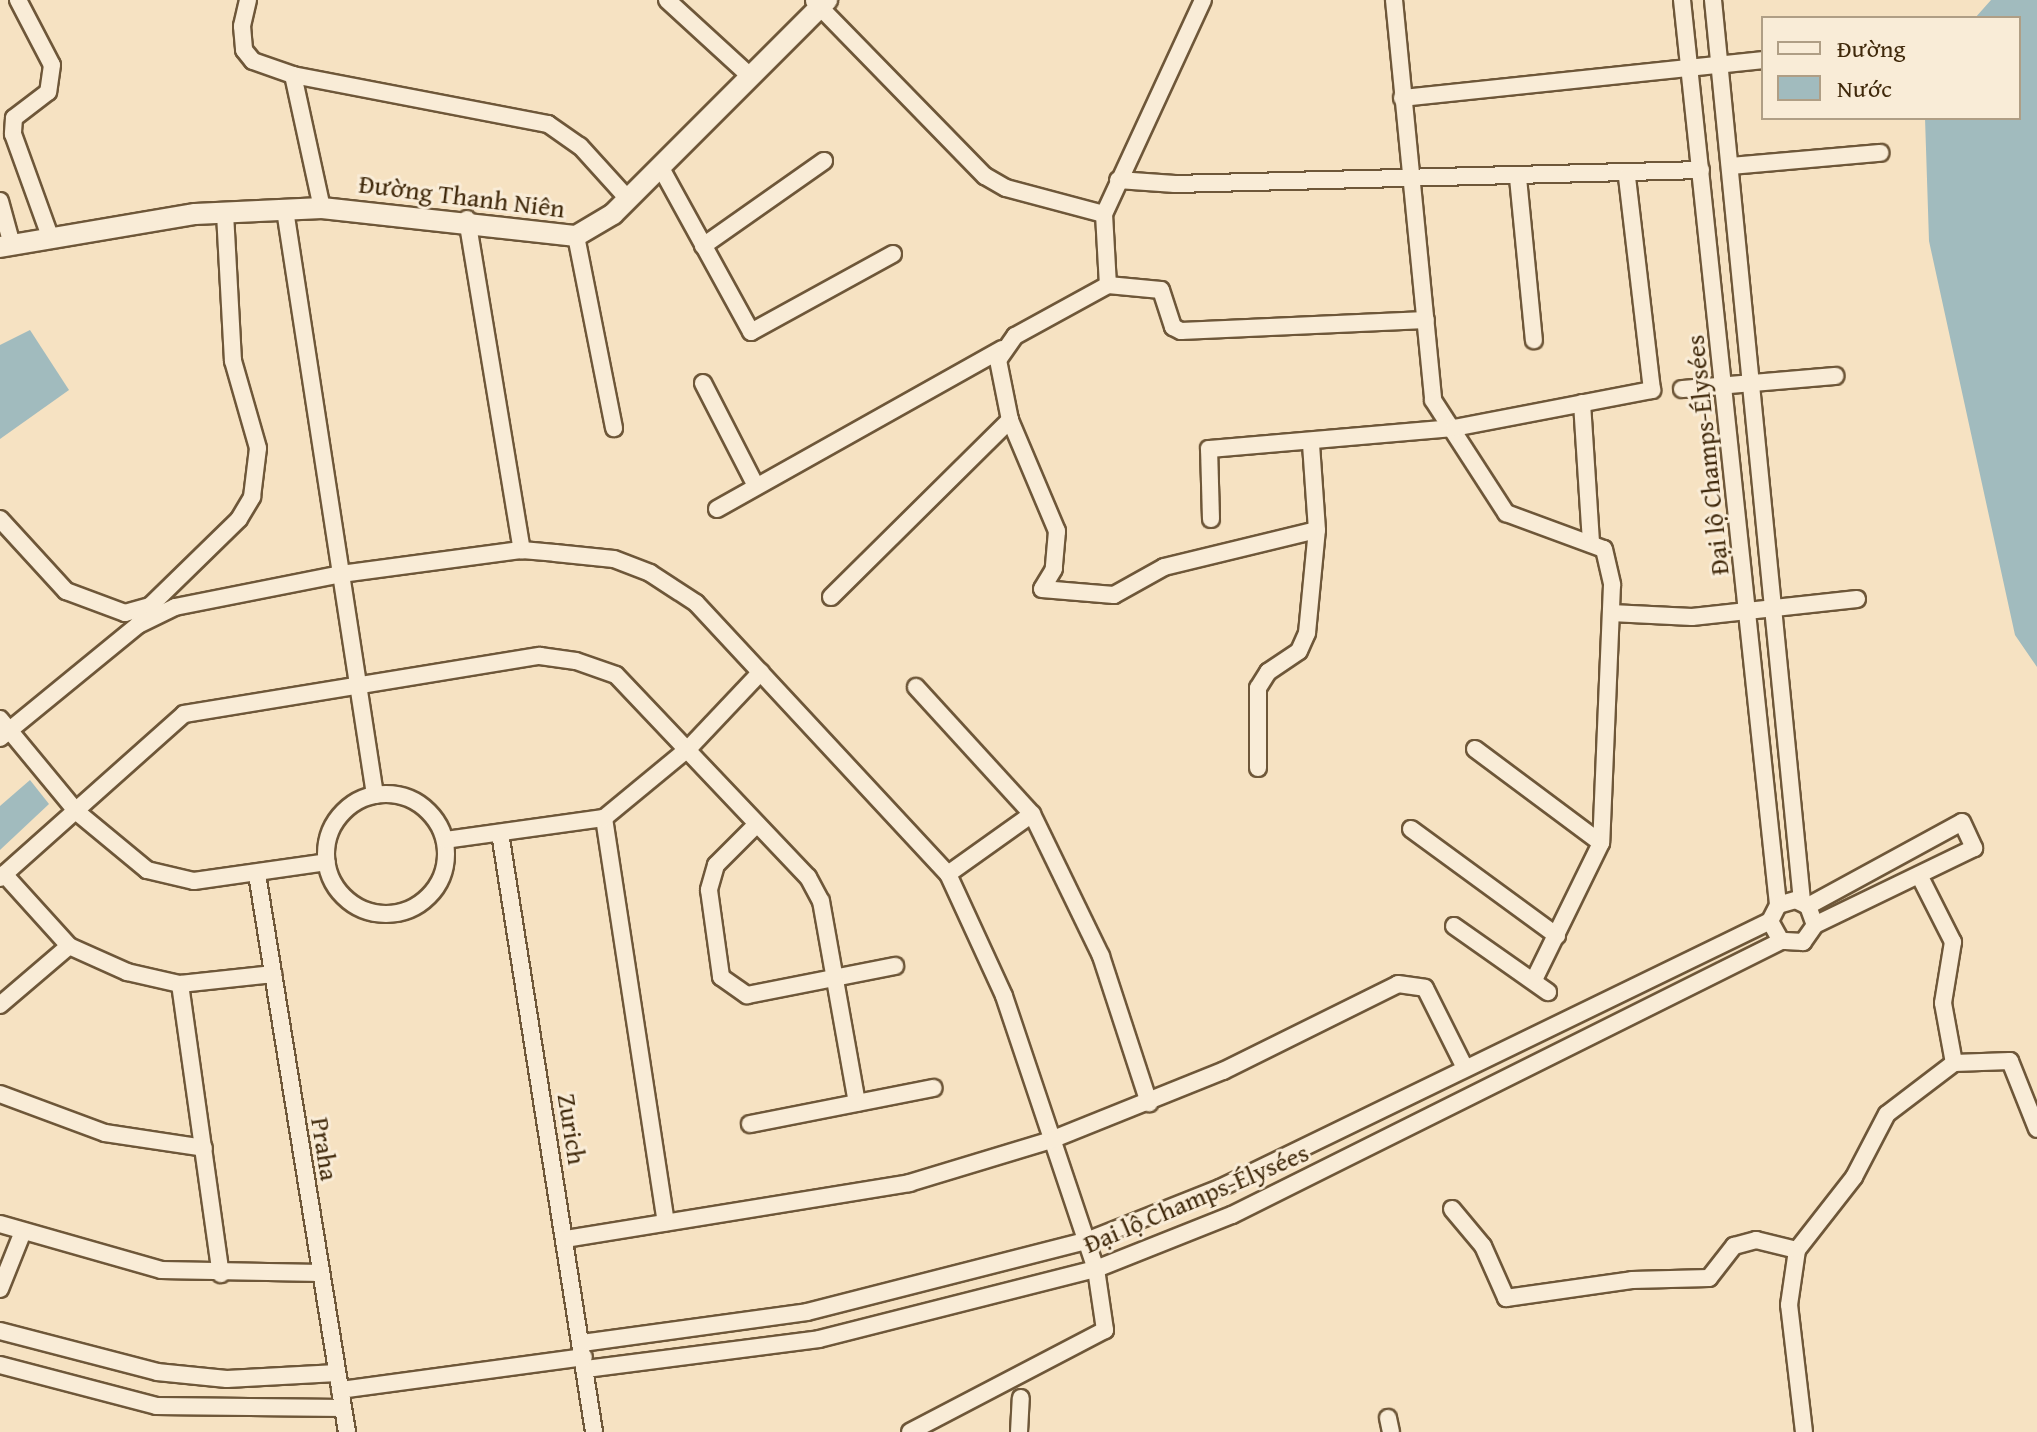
<!DOCTYPE html>
<html>
<head>
<meta charset="utf-8">
<style>
  body { margin:0 }
  #map { position:relative; width:2037px; height:1432px; overflow:hidden; background:#f6e2c2; font-family:"Gentium Book Plus",serif }
  div>[style] { position:absolute }
  .water>* { inset:0; background:#a1bbbe }
  .roads { filter:drop-shadow(2px 0 #6e5739) drop-shadow(-2px 0 #6e5739) drop-shadow(0 2px #6e5739) drop-shadow(0 -2px #6e5739) }
  .minor>* { height:16px; margin:-8px; padding:0 8px; transform-origin:8px; border-radius:8px; background:#f9ecd7 }
  .minor>.ring { margin:-8px; padding:0; box-sizing:content-box; background:none; border:16px solid #f9ecd7; border-radius:50% }
  .tertiary>* { height:20px; margin:-10px; padding:0 10px; transform-origin:10px; border-radius:10px; background:#f9ecd7 }
  span { translate:-50% -50%; white-space:nowrap; text-align:center; line-height:1.15; -webkit-text-stroke:6px #f9ecd7; paint-order:stroke }
  .street-label { font-size:26px; color:#40290b }
  .legend { position:absolute; left:1761px; top:16px; width:260px; height:104px; box-sizing:border-box; background:#f9ecd7; border:2px solid #af9e85; margin:0; padding:10px 14px; list-style:none; font-size:24px; color:#40290b }
  .legend li { display:flex; align-items:center; gap:16px; height:40px }
  .legend b { width:40px; border:2px solid #af9e85 }
</style>
</head>
<body>
<div id="map">
  <div class="water">
    <div style="clip-path:polygon(1991px 0,2037px 0,2037px 667px,2015px 635px,1929px 241px,1925px 118px,2019px 118px,2019px 18px,1975px 18px)"></div>
    <div style="clip-path:polygon(30px 330px,69px 390px,0 439px,0 345px)"></div>
    <div style="clip-path:polygon(30px 780px,49px 804px,0 850px,0 806px)"></div>
  </div>
  <div class="roads">
    <div class="minor">
      <div style="left:18px;top:0;width:73px;rotate:62.4deg"></div>
      <div style="left:52px;top:65px;width:27px;rotate:98deg"></div>
      <div style="left:48px;top:92px;width:43px;rotate:142.6deg"></div>
      <div style="left:14px;top:118px;width:16px;rotate:94deg"></div>
      <div style="left:13px;top:134px;width:109px;rotate:70.1deg"></div>
      <div style="left:248px;top:0;width:27px;rotate:103deg"></div>
      <div style="left:242px;top:26px;width:24px;rotate:85deg"></div>
      <div style="left:244px;top:50px;width:14px;rotate:51deg"></div>
      <div style="left:253px;top:61px;width:42px;rotate:19.3deg"></div>
      <div style="left:293px;top:75px;width:260px;rotate:10.9deg"></div>
      <div style="left:548px;top:124px;width:39px;rotate:35deg"></div>
      <div style="left:580px;top:146px;width:72px;rotate:47.8deg"></div>
      <div style="left:667px;top:0;width:114px;rotate:42.5deg"></div>
      <div style="left:1203px;top:0;width:236px;rotate:114.8deg"></div>
      <div style="left:1104px;top:214px;width:71px;rotate:86.8deg"></div>
      <div style="left:1108px;top:285px;width:106px;rotate:151.3deg"></div>
      <div style="left:1015px;top:336px;width:29px;rotate:125deg"></div>
      <div style="left:998px;top:360px;width:61px;rotate:78.7deg"></div>
      <div style="left:1010px;top:420px;width:121px;rotate:67.1deg"></div>
      <div style="left:1057px;top:531px;width:38px;rotate:95deg"></div>
      <div style="left:1054px;top:569px;width:23px;rotate:121deg"></div>
      <div style="left:1042px;top:589px;width:72px;rotate:4.8deg"></div>
      <div style="left:1114px;top:595px;width:57px;rotate:-29.2deg"></div>
      <div style="left:1164px;top:567px;width:157px;rotate:-13.6deg"></div>
      <div style="left:1394px;top:0;width:402px;rotate:84.4deg"></div>
      <div style="left:1433px;top:400px;width:135px;rotate:57.1deg"></div>
      <div style="left:1506px;top:513px;width:104px;rotate:20.2deg"></div>
      <div style="left:1604px;top:549px;width:37px;rotate:77deg"></div>
      <div style="left:1612px;top:585px;width:258px;rotate:92.4deg"></div>
      <div style="left:1601px;top:843px;width:153px;rotate:116.1deg"></div>
      <div style="left:1682px;top:0;width:910px;rotate:83.94deg"></div>
      <div style="left:1713px;top:0;width:906px;rotate:84.36deg"></div>
      <div style="left:814px;top:1px;width:245px;rotate:45.7deg"></div>
      <div style="left:985px;top:176px;width:24px;rotate:30deg"></div>
      <div style="left:1006px;top:188px;width:101px;rotate:14.9deg"></div>
      <div style="left:293px;top:75px;width:136px;rotate:77.7deg"></div>
      <div style="left:1402px;top:98px;width:363px;rotate:-6deg"></div>
      <div style="left:1730px;top:166px;width:151px;rotate:-5deg"></div>
      <div style="left:661px;top:168px;width:187px;rotate:61.2deg"></div>
      <div style="left:751px;top:332px;width:162px;rotate:-28.8deg"></div>
      <div style="left:1518px;top:178px;width:163px;rotate:84.4deg"></div>
      <div style="left:1118px;top:180px;width:57px;rotate:4deg"></div>
      <div style="left:1175px;top:184px;width:526px;rotate:-1.52deg"></div>
      <div style="left:0;top:201px;width:46px;rotate:74.7deg"></div>
      <div style="left:285px;top:210px;width:592px;rotate:81.25deg"></div>
      <div style="left:467px;top:219px;width:336px;rotate:80.6deg"></div>
      <div style="left:576px;top:236px;width:196px;rotate:78.8deg"></div>
      <div style="left:703px;top:246px;width:148px;rotate:-35.1deg"></div>
      <div style="left:1108px;top:285px;width:53px;rotate:5.4deg"></div>
      <div style="left:1161px;top:290px;width:39px;rotate:72deg"></div>
      <div style="left:1173px;top:327px;width:9px;rotate:27deg"></div>
      <div style="left:1181px;top:331px;width:245px;rotate:-2.6deg"></div>
      <div style="left:703px;top:383px;width:116px;rotate:62.8deg"></div>
      <div style="left:1682px;top:389px;width:154px;rotate:-4.9deg"></div>
      <div style="left:1582px;top:403px;width:141px;rotate:86.3deg"></div>
      <div style="left:717px;top:509px;width:327px;rotate:-29.3deg"></div>
      <div style="left:0;top:519px;width:98px;rotate:47.5deg"></div>
      <div style="left:66px;top:591px;width:63px;rotate:20.4deg"></div>
      <div style="left:125px;top:613px;width:26px;rotate:-16deg"></div>
      <div style="left:150px;top:606px;width:124px;rotate:-44.3deg"></div>
      <div style="left:239px;top:519px;width:26px;rotate:-59deg"></div>
      <div style="left:252px;top:497px;width:49px;rotate:-83deg"></div>
      <div style="left:258px;top:448px;width:91px;rotate:-106deg"></div>
      <div style="left:233px;top:361px;width:149px;rotate:-93.1deg"></div>
      <div style="left:1211px;top:519px;width:70px;rotate:-91.6deg"></div>
      <div style="left:1209px;top:449px;width:246px;rotate:-4.9deg"></div>
      <div style="left:1454px;top:428px;width:202px;rotate:-10.9deg"></div>
      <div style="left:1652px;top:390px;width:215px;rotate:-96.7deg"></div>
      <div style="left:831px;top:597px;width:252px;rotate:-44.7deg"></div>
      <div style="left:1611px;top:613px;width:81px;rotate:2.8deg"></div>
      <div style="left:1692px;top:617px;width:166px;rotate:-6.2deg"></div>
      <div style="left:916px;top:687px;width:172px;rotate:47.6deg"></div>
      <div style="left:1032px;top:814px;width:158px;rotate:64.1deg"></div>
      <div style="left:1101px;top:956px;width:155px;rotate:71.9deg"></div>
      <div style="left:0;top:719px;width:121px;rotate:50.4deg"></div>
      <div style="left:77px;top:812px;width:91px;rotate:39.6deg"></div>
      <div style="left:147px;top:870px;width:48px;rotate:13.2deg"></div>
      <div style="left:194px;top:881px;width:134px;rotate:-8.1deg"></div>
      <div style="left:0;top:738px;width:178px;rotate:-39.3deg"></div>
      <div style="left:138px;top:625px;width:41px;rotate:-25.9deg"></div>
      <div style="left:175px;top:607px;width:169px;rotate:-11.2deg"></div>
      <div style="left:341px;top:574px;width:183px;rotate:-7.6deg"></div>
      <div style="left:522px;top:550px;width:33px;rotate:5deg"></div>
      <div style="left:555px;top:553px;width:59px;rotate:5.8deg"></div>
      <div style="left:614px;top:559px;width:39px;rotate:21deg"></div>
      <div style="left:650px;top:573px;width:55px;rotate:33.1deg"></div>
      <div style="left:696px;top:603px;width:370px;rotate:47.1deg"></div>
      <div style="left:948px;top:874px;width:134px;rotate:65.3deg"></div>
      <div style="left:1004px;top:996px;width:288px;rotate:71.4deg"></div>
      <div style="left:1096px;top:1269px;width:62px;rotate:81.6deg"></div>
      <div style="left:1105px;top:1330px;width:220px;rotate:152.4deg"></div>
      <div style="left:1475px;top:749px;width:157px;rotate:36.7deg"></div>
      <div style="left:1258px;top:768px;width:80px;rotate:-90deg"></div>
      <div style="left:1258px;top:688px;width:19px;rotate:-58deg"></div>
      <div style="left:1268px;top:672px;width:37px;rotate:-34deg"></div>
      <div style="left:1299px;top:651px;width:20px;rotate:-66deg"></div>
      <div style="left:1307px;top:633px;width:103px;rotate:-84.5deg"></div>
      <div style="left:1317px;top:530px;width:85px;rotate:-94deg"></div>
      <div class="ring" style="left:326px;top:794px;width:104px;height:104px"></div>
      <div style="left:604px;top:818px;width:409px;rotate:81.3deg"></div>
      <div style="left:757px;top:824px;width:58px;rotate:135deg"></div>
      <div style="left:716px;top:865px;width:26px;rotate:106deg"></div>
      <div style="left:709px;top:890px;width:88px;rotate:82.1deg"></div>
      <div style="left:721px;top:977px;width:32px;rotate:35deg"></div>
      <div style="left:747px;top:995px;width:151px;rotate:-11.1deg"></div>
      <div style="left:1411px;top:829px;width:181px;rotate:36.2deg"></div>
      <div style="left:500px;top:833px;width:606px;rotate:81.08deg"></div>
      <div style="left:445px;top:840px;width:161px;rotate:-7.9deg"></div>
      <div style="left:604px;top:818px;width:112px;rotate:-39.5deg"></div>
      <div style="left:690px;top:747px;width:103px;rotate:-46.6deg"></div>
      <div style="left:4px;top:874px;width:97px;rotate:47.9deg"></div>
      <div style="left:69px;top:946px;width:64px;rotate:24.1deg"></div>
      <div style="left:127px;top:972px;width:54px;rotate:12.8deg"></div>
      <div style="left:180px;top:984px;width:94px;rotate:-6.1deg"></div>
      <div style="left:257px;top:874px;width:565px;rotate:80.84deg"></div>
      <div style="left:948px;top:874px;width:103px;rotate:-35.5deg"></div>
      <div style="left:0;top:878px;width:246px;rotate:-41.7deg"></div>
      <div style="left:184px;top:714px;width:361px;rotate:-9.3deg"></div>
      <div style="left:540px;top:656px;width:36px;rotate:8deg"></div>
      <div style="left:576px;top:661px;width:42px;rotate:19.3deg"></div>
      <div style="left:616px;top:675px;width:279px;rotate:46.5deg"></div>
      <div style="left:808px;top:877px;width:27px;rotate:62deg"></div>
      <div style="left:821px;top:901px;width:205px;rotate:79.9deg"></div>
      <div style="left:1808px;top:906px;width:175px;rotate:-28.6deg"></div>
      <div style="left:1962px;top:822px;width:29px;rotate:65deg"></div>
      <div style="left:1974px;top:848px;width:177px;rotate:154.2deg"></div>
      <div style="left:1815px;top:925px;width:21px;rotate:125deg"></div>
      <div style="left:1803px;top:942px;width:22px;rotate:-177deg"></div>
      <div style="left:1781px;top:941px;width:23px;rotate:-119deg"></div>
      <div style="left:1770px;top:921px;width:18px;rotate:-63deg"></div>
      <div style="left:1778px;top:905px;width:19px;rotate:-16deg"></div>
      <div style="left:1796px;top:900px;width:13px;rotate:27deg"></div>
      <div style="left:1808px;top:906px;width:20px;rotate:70deg"></div>
      <div style="left:1454px;top:926px;width:115px;rotate:35.1deg"></div>
      <div style="left:180px;top:984px;width:293px;rotate:82deg"></div>
      <div style="left:0;top:1005px;width:91px;rotate:-40.5deg"></div>
      <div style="left:1954px;top:1063px;width:56px;rotate:-2deg"></div>
      <div style="left:2010px;top:1061px;width:73px;rotate:68.3deg"></div>
      <div style="left:0;top:1094px;width:112px;rotate:20.4deg"></div>
      <div style="left:105px;top:1133px;width:100px;rotate:8.6deg"></div>
      <div style="left:750px;top:1124px;width:187px;rotate:-11.1deg"></div>
      <div style="left:1452px;top:1209px;width:48px;rotate:50deg"></div>
      <div style="left:1483px;top:1246px;width:57px;rotate:66.1deg"></div>
      <div style="left:1506px;top:1298px;width:127px;rotate:-8.1deg"></div>
      <div style="left:1632px;top:1280px;width:77px;rotate:-1.5deg"></div>
      <div style="left:1709px;top:1278px;width:41px;rotate:-52deg"></div>
      <div style="left:1734px;top:1246px;width:23px;rotate:-15deg"></div>
      <div style="left:1756px;top:1240px;width:42px;rotate:13.7deg"></div>
      <div style="left:0;top:1224px;width:167px;rotate:15.9deg"></div>
      <div style="left:161px;top:1270px;width:160px;rotate:1.1deg"></div>
      <div style="left:565px;top:1239px;width:349px;rotate:-9.2deg"></div>
      <div style="left:909px;top:1183px;width:148px;rotate:-16.8deg"></div>
      <div style="left:1051px;top:1140px;width:185px;rotate:-21.9deg"></div>
      <div style="left:1223px;top:1071px;width:195px;rotate:-26.4deg"></div>
      <div style="left:1398px;top:984px;width:27px;rotate:8deg"></div>
      <div style="left:1425px;top:988px;width:89px;rotate:63.4deg"></div>
      <div style="left:0;top:1289px;width:59px;rotate:-68.2deg"></div>
      <div style="left:0;top:1331px;width:162px;rotate:14.6deg"></div>
      <div style="left:157px;top:1372px;width:70px;rotate:5.7deg"></div>
      <div style="left:227px;top:1379px;width:110px;rotate:-3.1deg"></div>
      <div style="left:582px;top:1343px;width:227px;rotate:-7.8deg"></div>
      <div style="left:807px;top:1312px;width:291px;rotate:-14.3deg"></div>
      <div style="left:1089px;top:1240px;width:141px;rotate:-21.7deg"></div>
      <div style="left:1220px;top:1188px;width:611px;rotate:-25.89deg"></div>
      <div style="left:0;top:1365px;width:161px;rotate:14.7deg"></div>
      <div style="left:156px;top:1406px;width:187px;rotate:0.6deg"></div>
      <div style="left:586px;top:1369px;width:235px;rotate:-7.3deg"></div>
      <div style="left:819px;top:1339px;width:286px;rotate:-14.2deg"></div>
      <div style="left:1096px;top:1269px;width:146px;rotate:-21.7deg"></div>
      <div style="left:1232px;top:1215px;width:614px;rotate:-26.52deg"></div>
      <div style="left:340px;top:1390px;width:246px;rotate:-7.7deg"></div>
      <div style="left:1388px;top:1418px;width:14px;rotate:78deg"></div>
      <div style="left:1019px;top:1432px;width:34px;rotate:-87deg"></div>
      <div style="left:1804px;top:1432px;width:128px;rotate:-96.7deg"></div>
      <div style="left:1789px;top:1305px;width:56px;rotate:-81.7deg"></div>
      <div style="left:1797px;top:1250px;width:93px;rotate:-52deg"></div>
      <div style="left:1854px;top:1177px;width:71px;rotate:-62.4deg"></div>
      <div style="left:1887px;top:1114px;width:84px;rotate:-37.3deg"></div>
      <div style="left:1954px;top:1063px;width:61px;rotate:-100.4deg"></div>
      <div style="left:1943px;top:1003px;width:62px;rotate:-80.7deg"></div>
      <div style="left:1953px;top:942px;width:75px;rotate:-116.9deg"></div>
    </div>
    <div class="tertiary">
      <div style="left:0;top:247px;width:198px;rotate:-9.6deg"></div>
      <div style="left:195px;top:214px;width:127px;rotate:-2.7deg"></div>
      <div style="left:322px;top:208px;width:256px;rotate:6.3deg"></div>
      <div style="left:576px;top:236px;width:43px;rotate:-30.7deg"></div>
      <div style="left:613px;top:214px;width:303px;rotate:-45deg"></div>
    </div>
  </div>
  <div class="street-label">
    <span style="left:462px;top:196px;rotate:7deg">Đường Thanh Niên</span>
    <span style="left:1707px;top:455px;rotate:-96deg">Đại lộ Champs-Élysées</span>
    <span style="left:572px;top:1129px;rotate:81deg">Zurich</span>
    <span style="left:325px;top:1149px;rotate:81deg">Praha</span>
    <span style="left:1196px;top:1198px;rotate:-23deg">Đại lộ Champs-Élysées</span>
  </div>
  <ul class="legend">
  <li><b style="height:10px;background:#f9ecd7"></b>Đường</li>
  <li><b style="height:22px;background:#a1bbbe"></b>Nước</li>
  </ul>
</div>
</body>
</html>
